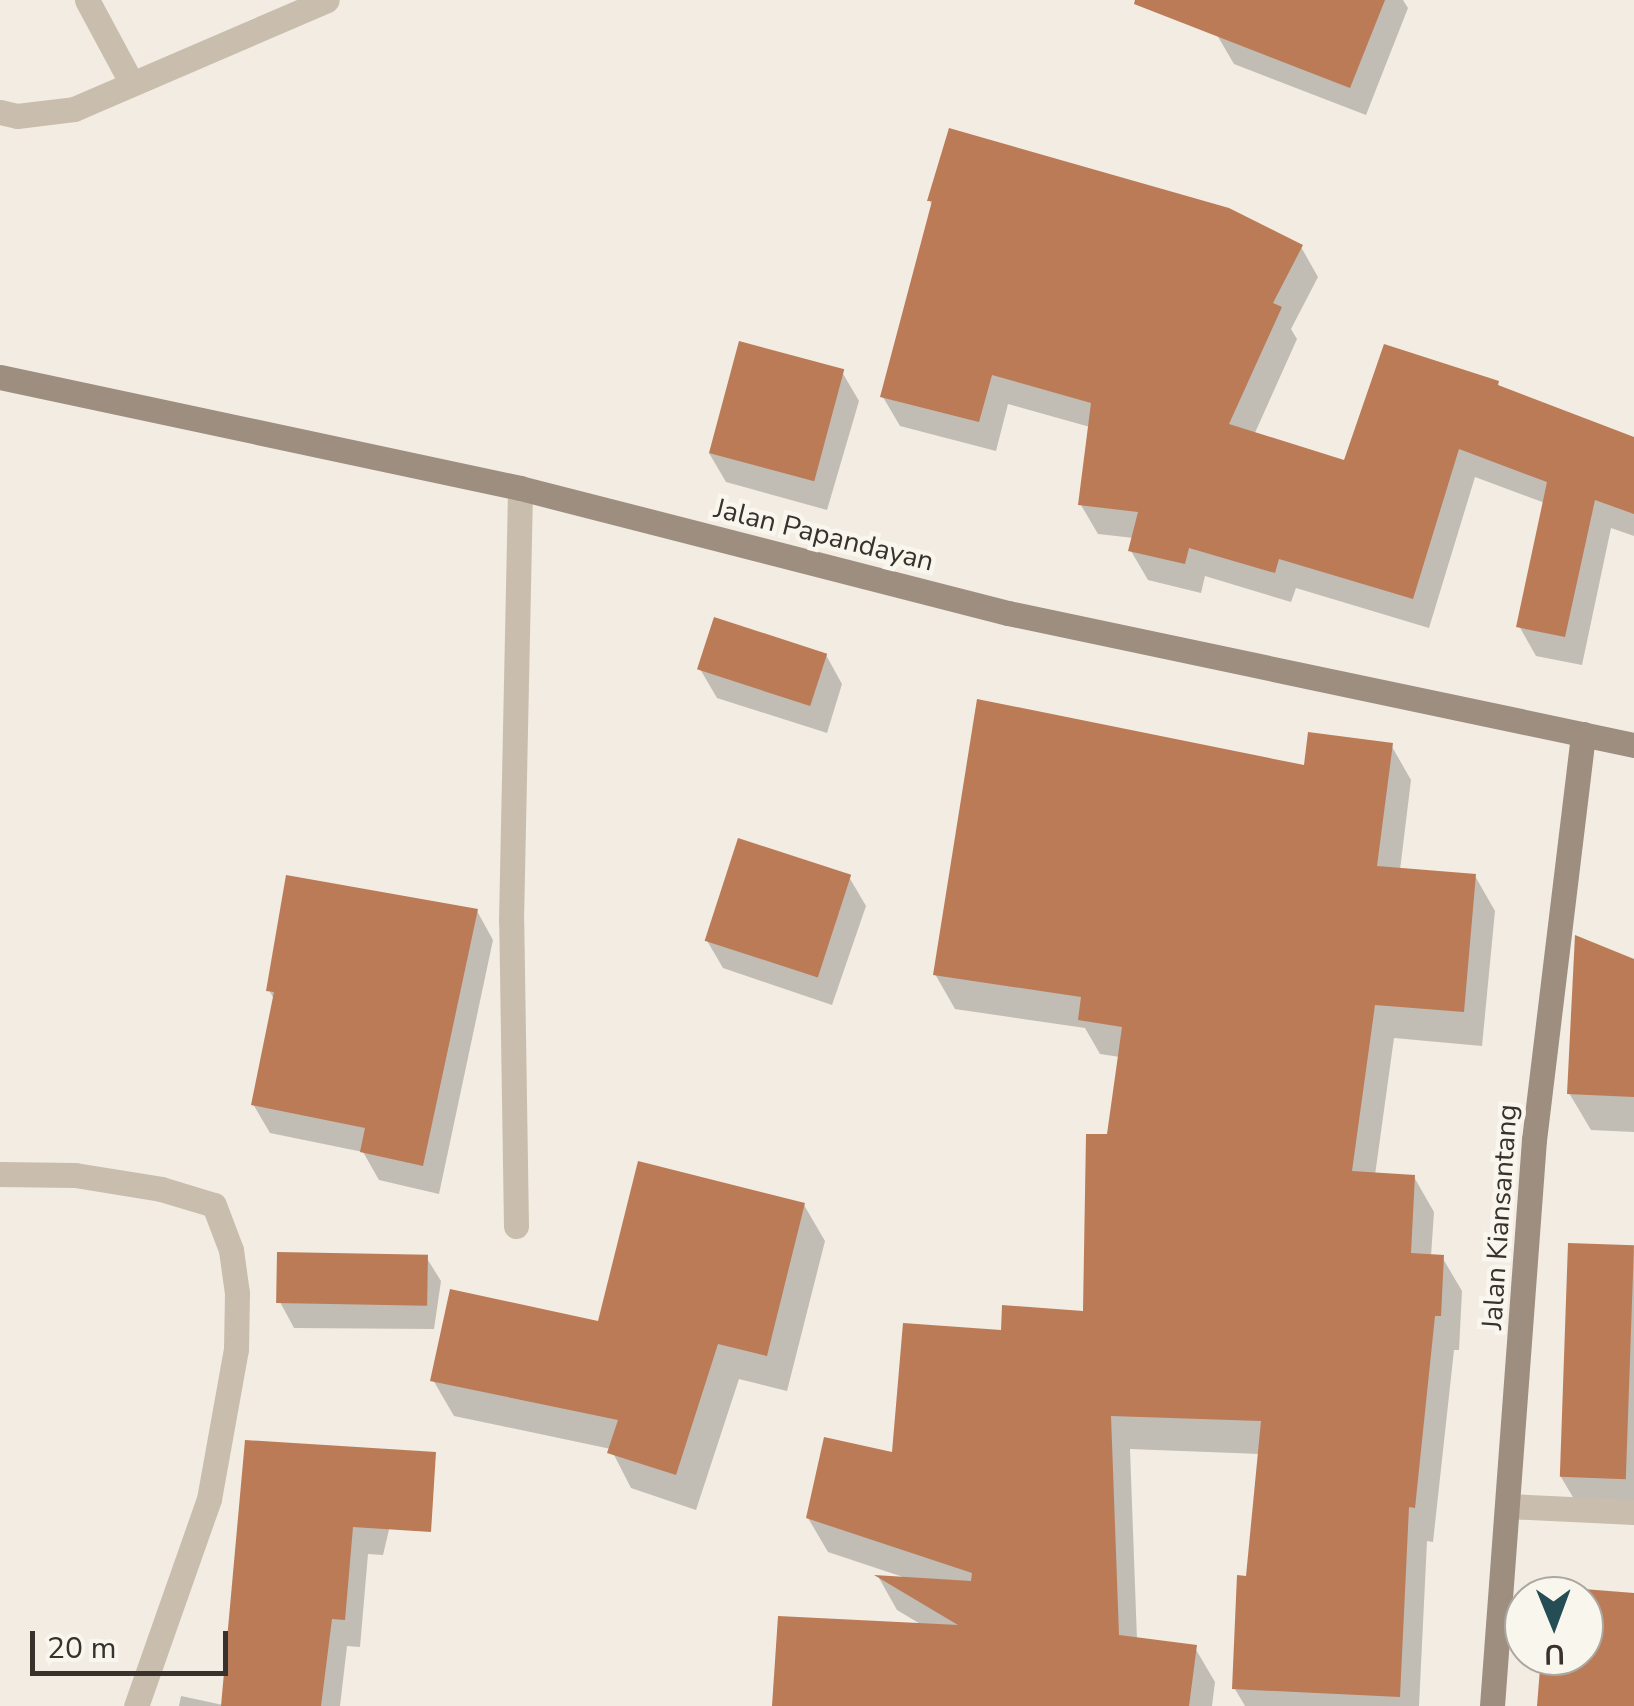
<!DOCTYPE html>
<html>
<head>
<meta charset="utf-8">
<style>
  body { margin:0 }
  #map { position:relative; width:1634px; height:1706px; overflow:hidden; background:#f2ece2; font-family:"Nunito Sans",sans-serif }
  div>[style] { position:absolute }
  .shadow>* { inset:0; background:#0003 }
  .building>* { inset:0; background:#bb7b57; transform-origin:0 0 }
  .street>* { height:25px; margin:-12.5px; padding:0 12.5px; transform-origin:12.5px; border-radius:12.5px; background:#c9beae }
  .secondary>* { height:25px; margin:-12.5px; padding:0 12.5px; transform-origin:12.5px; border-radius:12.5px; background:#9d8e80 }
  span { translate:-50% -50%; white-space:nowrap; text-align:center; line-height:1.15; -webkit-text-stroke:9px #f9f6ee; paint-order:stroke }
  .street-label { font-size:28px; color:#38312c }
  .north { position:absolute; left:1504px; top:1576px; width:100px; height:100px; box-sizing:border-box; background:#f9f6ee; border:2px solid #aca7a0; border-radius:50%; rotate:179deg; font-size:28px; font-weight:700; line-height:40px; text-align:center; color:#38312c }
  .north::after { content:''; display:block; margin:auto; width:35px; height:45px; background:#254d56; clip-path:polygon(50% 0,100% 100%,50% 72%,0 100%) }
  .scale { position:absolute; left:30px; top:1631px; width:198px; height:45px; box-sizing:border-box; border:5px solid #38312c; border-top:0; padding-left:12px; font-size:30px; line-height:35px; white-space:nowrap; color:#38312c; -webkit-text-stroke:8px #f9f6ee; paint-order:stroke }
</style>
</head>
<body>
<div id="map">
  <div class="shadow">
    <div style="clip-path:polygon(1231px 0,1403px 0,1408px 8px,1366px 115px,1234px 64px,1217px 35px)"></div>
    <div style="clip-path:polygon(929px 200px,1301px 247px,1318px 277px,1291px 329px,1297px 339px,1254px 435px,1346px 463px,1497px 383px,1501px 389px,1634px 439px,1634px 536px,1611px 528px,1582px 665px,1536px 656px,1519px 626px,1545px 503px,1475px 477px,1429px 628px,1296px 588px,1291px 602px,1205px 576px,1201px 593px,1148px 580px,1131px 551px,1134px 538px,1098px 534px,1081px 505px,1090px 427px,1008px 404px,996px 451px,900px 426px,883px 397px,933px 207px)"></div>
    <div style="clip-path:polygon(842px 372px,859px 401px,827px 510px,726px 482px,709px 453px)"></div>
    <div style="clip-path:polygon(826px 655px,842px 684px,827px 733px,717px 698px,700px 669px)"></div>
    <div style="clip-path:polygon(1391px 745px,1411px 780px,1400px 870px,1475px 876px,1495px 911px,1482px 1046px,1394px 1038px,1375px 1175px,1414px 1177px,1434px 1212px,1431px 1256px,1442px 1257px,1462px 1291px,1459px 1350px,1454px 1350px,1433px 1542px,1427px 1541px,1419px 1706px,1245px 1706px,1235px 1689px,1260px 1454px,1130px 1449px,1137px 1640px,1195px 1648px,1215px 1682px,1212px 1706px,917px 1706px,927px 1628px,897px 1610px,879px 1578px,906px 1578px,828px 1552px,808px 1518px,894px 1455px,1003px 1333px,1086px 1313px,1120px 1057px,1100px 1054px,1085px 1028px,955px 1009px,935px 974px,1306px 768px)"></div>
    <div style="clip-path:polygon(849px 877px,866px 906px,832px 1005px,723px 968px,706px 939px)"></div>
    <div style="clip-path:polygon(477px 911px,493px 940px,439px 1194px,379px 1180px,363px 1152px,270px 1133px,253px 1104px,275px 1001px,269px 990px)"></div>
    <div style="clip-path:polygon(1634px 961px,1634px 1132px,1591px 1130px,1569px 1093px)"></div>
    <div style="clip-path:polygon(804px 1205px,825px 1241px,787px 1391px,739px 1379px,696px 1510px,631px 1488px,611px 1449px,454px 1416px,433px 1380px,599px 1324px)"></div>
    <div style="clip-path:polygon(1634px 1248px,1634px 1518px,1584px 1516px,1561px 1477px)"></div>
    <div style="clip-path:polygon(426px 1257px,441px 1281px,434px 1329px,294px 1328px,280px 1302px)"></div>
    <div style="clip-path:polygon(247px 1443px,401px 1479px,383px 1555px,368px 1554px,360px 1647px,347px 1646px,340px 1706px,179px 1706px,181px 1696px,223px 1705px)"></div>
  </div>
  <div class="building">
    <div style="clip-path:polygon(1135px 0,1385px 0,1350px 88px,1134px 4px)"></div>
    <div style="clip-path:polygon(949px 128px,1229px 208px,1303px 245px,1273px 303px,1282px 307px,1229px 424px,1344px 460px,1384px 344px,1499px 381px,1498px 385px,1634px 437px,1634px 514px,1595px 500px,1565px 637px,1516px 627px,1547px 482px,1459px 449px,1413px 599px,1279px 559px,1275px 573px,1189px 548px,1185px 564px,1128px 551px,1138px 512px,1078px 505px,1091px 403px,992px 375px,979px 422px,880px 397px,932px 201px,927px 201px)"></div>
    <div style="left:739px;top:341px;width:109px;height:116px;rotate:15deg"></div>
    <div style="left:714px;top:617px;width:119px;height:55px;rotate:18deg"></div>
    <div style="clip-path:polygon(977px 699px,1304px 765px,1308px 732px,1393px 743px,1377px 866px,1476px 874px,1464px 1012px,1375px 1005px,1352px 1171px,1415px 1175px,1411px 1253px,1444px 1255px,1441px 1316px,1435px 1316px,1415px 1508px,1409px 1507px,1400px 1697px,1232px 1689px,1237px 1575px,1246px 1576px,1261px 1421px,1111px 1416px,1119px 1635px,1197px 1645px,1189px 1706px,772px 1706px,778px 1616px,958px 1625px,874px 1575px,971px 1581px,972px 1573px,806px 1518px,824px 1437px,892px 1452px,903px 1323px,1001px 1330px,1002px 1305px,1083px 1311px,1086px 1134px,1107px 1134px,1122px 1027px,1078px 1020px,1081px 997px,933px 975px)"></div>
    <div style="left:738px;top:838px;width:119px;height:108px;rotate:18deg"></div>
    <div style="clip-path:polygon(286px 875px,478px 909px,423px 1166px,360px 1152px,365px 1128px,251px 1105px,274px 992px,266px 991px)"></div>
    <div style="clip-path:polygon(1575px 935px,1634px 959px,1634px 1097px,1567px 1094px)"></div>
    <div style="clip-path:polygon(638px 1161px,805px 1203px,767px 1356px,718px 1344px,676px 1475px,607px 1453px,618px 1420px,430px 1381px,450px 1289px,598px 1321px)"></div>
    <div style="left:1568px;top:1243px;width:66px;height:234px;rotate:2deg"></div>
    <div style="left:277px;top:1252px;width:151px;height:51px;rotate:1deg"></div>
    <div style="clip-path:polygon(245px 1440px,436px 1452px,431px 1532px,353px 1527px,345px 1620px,332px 1619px,321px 1706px,221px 1706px)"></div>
    <div style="clip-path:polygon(1546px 1586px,1634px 1593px,1634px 1706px,1537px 1706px,1541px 1656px,1584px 1656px,1584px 1596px,1545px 1596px)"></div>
  </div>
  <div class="street">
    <div style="left:87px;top:0;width:93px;rotate:61.8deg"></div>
    <div style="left:0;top:112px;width:17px;rotate:13deg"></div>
    <div style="left:17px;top:116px;width:57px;rotate:-7deg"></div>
    <div style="left:74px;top:109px;width:275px;rotate:-23.3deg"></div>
    <div style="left:0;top:1174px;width:75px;rotate:0.8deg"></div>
    <div style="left:75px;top:1175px;width:87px;rotate:9.2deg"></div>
    <div style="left:161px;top:1189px;width:55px;rotate:16.8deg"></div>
    <div style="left:214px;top:1205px;width:48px;rotate:69.3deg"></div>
    <div style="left:231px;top:1250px;width:43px;rotate:82.1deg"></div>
    <div style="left:237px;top:1293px;width:56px;rotate:91deg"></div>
    <div style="left:236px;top:1349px;width:152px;rotate:100.2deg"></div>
    <div style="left:209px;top:1499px;width:219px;rotate:109.4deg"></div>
    <div style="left:516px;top:1226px;width:305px;rotate:-90.9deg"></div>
    <div style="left:511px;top:921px;width:433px;rotate:-88.8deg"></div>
    <div style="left:1507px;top:1506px;width:127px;rotate:2.7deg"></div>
  </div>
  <div class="secondary">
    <div style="left:0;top:377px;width:532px;rotate:12.05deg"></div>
    <div style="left:520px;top:488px;width:504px;rotate:14.37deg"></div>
    <div style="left:1008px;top:613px;width:640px;rotate:11.91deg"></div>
    <div style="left:1492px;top:1706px;width:568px;rotate:-85.76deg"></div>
    <div style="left:1534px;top:1140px;width:409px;rotate:-83.1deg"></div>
  </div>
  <div class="street-label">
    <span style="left:824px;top:535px;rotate:14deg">Jalan Papandayan</span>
    <span style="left:1500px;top:1217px;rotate:-86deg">Jalan Kiansantang</span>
  </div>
  <div class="north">U</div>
  <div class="scale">20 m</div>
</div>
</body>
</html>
